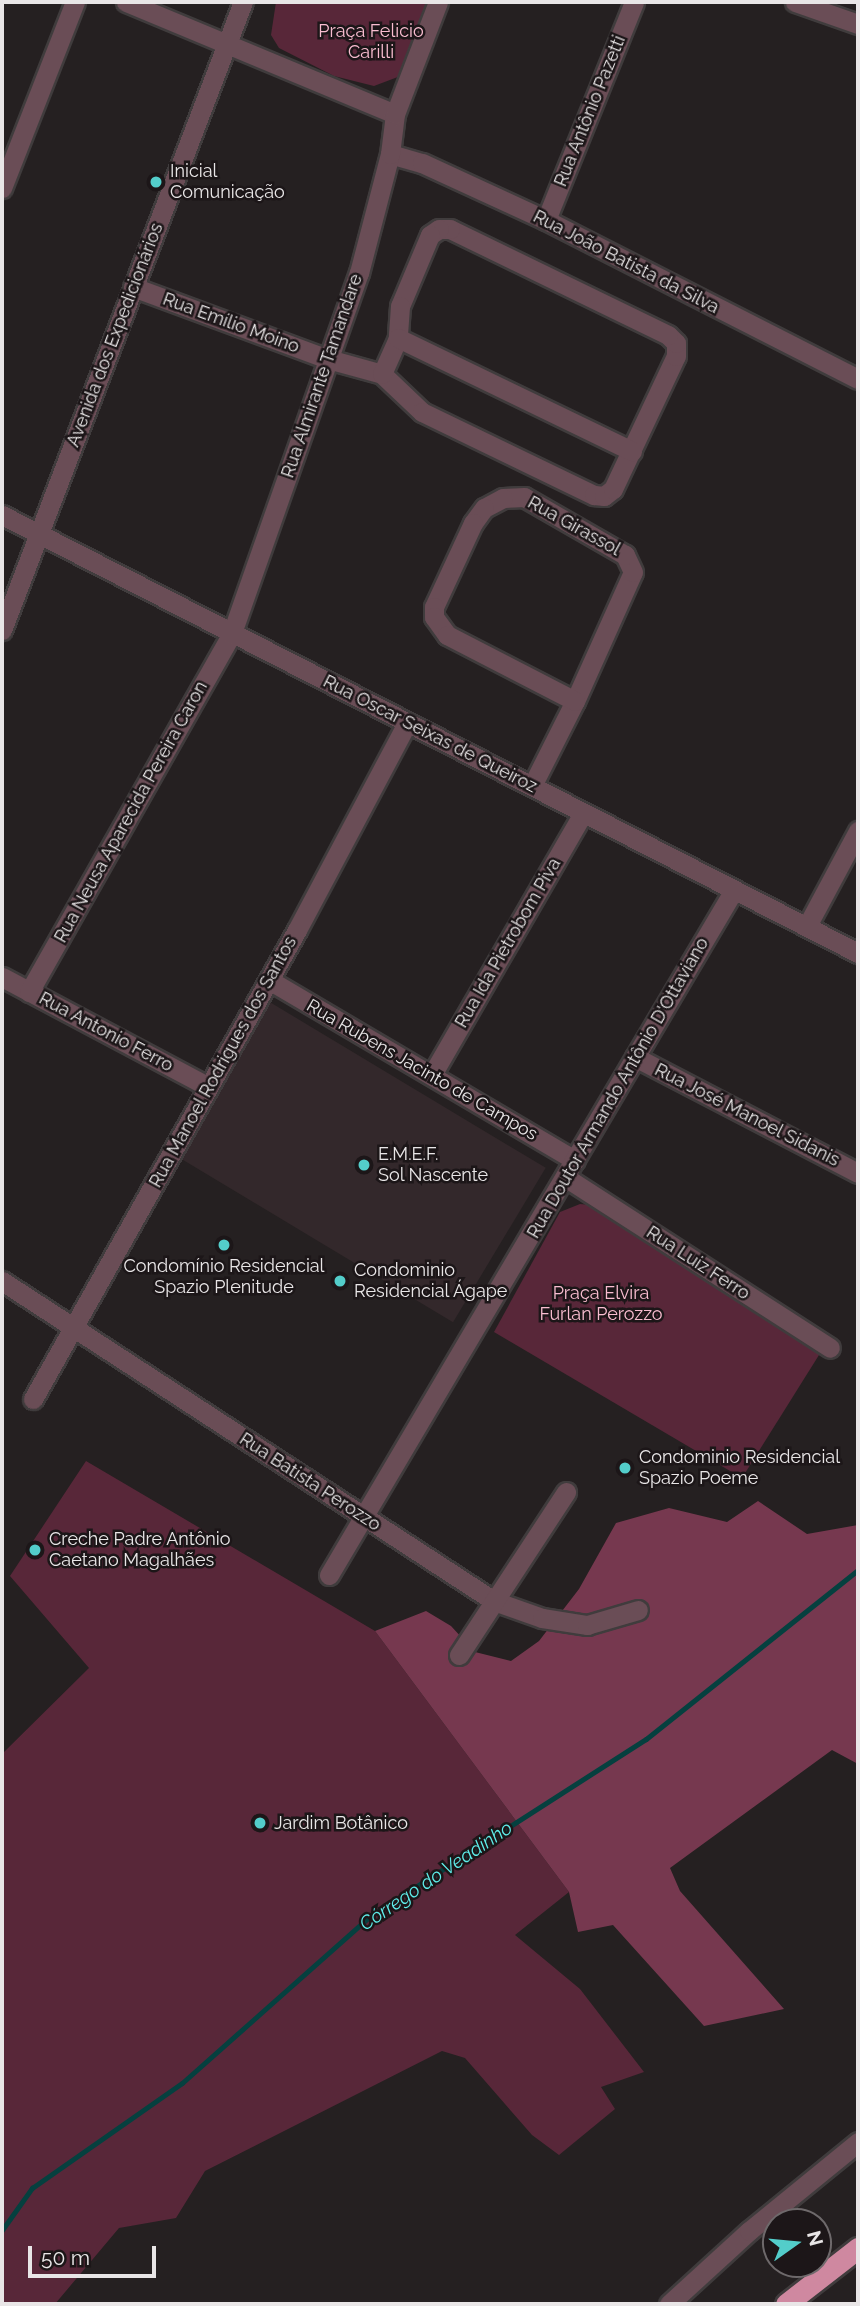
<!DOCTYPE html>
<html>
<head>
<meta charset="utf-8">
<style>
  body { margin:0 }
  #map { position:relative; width:860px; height:2306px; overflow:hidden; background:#252021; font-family:Raleway,sans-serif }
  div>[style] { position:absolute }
  .built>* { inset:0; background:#33282b; transform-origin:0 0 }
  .green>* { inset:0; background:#582739 }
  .forest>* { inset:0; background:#76384f }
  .stream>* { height:5px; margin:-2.5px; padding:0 2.5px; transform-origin:2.5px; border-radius:2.5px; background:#05403f }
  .roads { filter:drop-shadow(2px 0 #403c3d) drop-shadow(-2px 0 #403c3d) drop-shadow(0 2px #403c3d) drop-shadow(0 -2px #403c3d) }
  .minor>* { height:19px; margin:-9.5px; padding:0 9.5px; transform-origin:9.5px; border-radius:9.5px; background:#6a4d56 }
  .tertiary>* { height:19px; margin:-9.5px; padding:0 9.5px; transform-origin:9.5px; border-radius:9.5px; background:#6a4d56 }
  .motorway>* { height:21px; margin:-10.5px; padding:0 10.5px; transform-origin:10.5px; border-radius:10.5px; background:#cf88a0 }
  .dots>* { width:19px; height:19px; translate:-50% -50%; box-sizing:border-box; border:4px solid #1c1618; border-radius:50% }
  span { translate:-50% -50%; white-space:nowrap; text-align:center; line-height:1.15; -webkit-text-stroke:5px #1c1618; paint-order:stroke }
  .park-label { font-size:18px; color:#f9bdd0 }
  .street-label { font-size:18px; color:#e9e6e7 }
  .poi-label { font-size:18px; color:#e9e6e7 }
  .left { translate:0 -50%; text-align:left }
  .water-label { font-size:19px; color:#5feeeb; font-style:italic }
  .frame { position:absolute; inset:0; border:4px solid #e9e6e7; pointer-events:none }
  .north { position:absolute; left:762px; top:2208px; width:70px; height:70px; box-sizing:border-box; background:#1c1618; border:2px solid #6e696b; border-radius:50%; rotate:75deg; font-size:19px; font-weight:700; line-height:28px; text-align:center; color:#e9e6e7 }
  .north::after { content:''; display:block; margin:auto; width:24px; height:32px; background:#53cdca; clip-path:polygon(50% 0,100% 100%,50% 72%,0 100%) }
  .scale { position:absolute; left:28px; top:2246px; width:128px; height:32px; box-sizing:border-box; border:4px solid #e9e6e7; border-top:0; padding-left:9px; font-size:21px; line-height:24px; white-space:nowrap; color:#e9e6e7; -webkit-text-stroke:5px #1c1618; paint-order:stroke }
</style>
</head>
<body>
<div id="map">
  <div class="built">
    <div style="left:268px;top:1001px;width:324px;height:180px;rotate:31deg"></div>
  </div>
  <div class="green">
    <div style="clip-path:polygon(276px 2px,434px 2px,403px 75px,374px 86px,334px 76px,279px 48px,271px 35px)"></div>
    <div style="clip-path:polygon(580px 1204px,590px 1205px,824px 1347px,742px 1478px,494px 1332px,560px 1212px)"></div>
    <div style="clip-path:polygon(86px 1461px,375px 1631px,569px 1892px,515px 1935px,580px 1989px,644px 2072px,601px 2087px,615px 2109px,559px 2155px,532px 2135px,465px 2058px,442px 2051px,205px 2171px,176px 2218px,119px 2228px,55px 2304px,2px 2304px,2px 1754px,89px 1668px,10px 1576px)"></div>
  </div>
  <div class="forest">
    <div style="clip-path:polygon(758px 1501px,807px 1534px,858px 1525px,858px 1764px,832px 1750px,670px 1868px,680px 1891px,784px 2009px,704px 2026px,613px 1925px,578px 1932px,569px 1892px,375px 1631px,426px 1611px,451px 1626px,475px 1652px,511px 1661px,539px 1641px,579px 1589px,616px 1523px,669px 1508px,727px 1522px)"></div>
  </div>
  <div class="stream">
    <div style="left:2px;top:2230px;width:52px;rotate:-54.5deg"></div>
    <div style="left:32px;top:2188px;width:183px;rotate:-35deg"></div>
    <div style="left:182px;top:2083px;width:251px;rotate:-41.6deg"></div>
    <div style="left:370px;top:1916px;width:328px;rotate:-32.7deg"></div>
    <div style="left:646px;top:1739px;width:271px;rotate:-38.6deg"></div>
  </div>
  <div class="roads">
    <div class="minor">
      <div style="left:126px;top:2px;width:291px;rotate:22.6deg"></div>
      <div style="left:795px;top:2px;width:67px;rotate:19.2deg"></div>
      <div style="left:390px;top:154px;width:33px;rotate:16deg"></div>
      <div style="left:422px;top:163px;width:136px;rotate:24.7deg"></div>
      <div style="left:546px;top:220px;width:350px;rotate:27deg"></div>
      <div style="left:2px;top:188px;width:200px;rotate:-68.6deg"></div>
      <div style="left:546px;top:220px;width:235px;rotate:-68deg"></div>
      <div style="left:133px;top:287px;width:208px;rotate:20.3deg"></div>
      <div style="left:328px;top:359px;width:56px;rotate:15.5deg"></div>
      <div style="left:382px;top:374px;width:55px;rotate:43.5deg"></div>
      <div style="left:422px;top:412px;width:191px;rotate:25.8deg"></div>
      <div style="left:594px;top:495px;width:10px;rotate:6deg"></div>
      <div style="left:604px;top:496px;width:11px;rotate:-38deg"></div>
      <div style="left:613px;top:489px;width:147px;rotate:-64.7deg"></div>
      <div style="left:676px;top:356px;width:13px;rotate:-90deg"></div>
      <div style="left:676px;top:343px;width:11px;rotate:-135deg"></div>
      <div style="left:668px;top:335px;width:242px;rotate:-154.1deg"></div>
      <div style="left:450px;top:229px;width:11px;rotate:180deg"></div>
      <div style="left:439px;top:229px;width:11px;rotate:146deg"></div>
      <div style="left:430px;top:235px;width:77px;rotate:112.9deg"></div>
      <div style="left:400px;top:306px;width:32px;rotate:94deg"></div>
      <div style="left:398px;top:338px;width:39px;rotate:114deg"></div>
      <div style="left:398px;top:338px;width:260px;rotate:25.8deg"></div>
      <div style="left:532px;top:786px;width:95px;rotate:-63.2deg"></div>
      <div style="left:575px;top:701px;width:141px;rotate:-65.8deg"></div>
      <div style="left:633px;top:572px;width:19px;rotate:-115deg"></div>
      <div style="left:625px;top:555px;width:116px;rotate:-150.1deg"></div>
      <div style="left:524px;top:497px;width:21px;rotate:177deg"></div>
      <div style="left:503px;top:498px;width:21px;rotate:152deg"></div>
      <div style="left:484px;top:508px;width:19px;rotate:126deg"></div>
      <div style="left:473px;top:523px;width:93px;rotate:114.9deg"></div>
      <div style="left:434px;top:607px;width:10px;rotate:90deg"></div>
      <div style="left:434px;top:617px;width:22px;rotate:54deg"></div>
      <div style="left:447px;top:635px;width:144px;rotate:27.3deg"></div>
      <div style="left:807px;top:926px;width:108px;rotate:-61.8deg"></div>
      <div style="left:2px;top:977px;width:234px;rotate:28deg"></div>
      <div style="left:269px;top:980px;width:355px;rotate:30.5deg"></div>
      <div style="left:29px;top:992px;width:412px;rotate:-60.5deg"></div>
      <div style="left:232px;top:633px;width:382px;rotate:-70.6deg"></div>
      <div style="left:359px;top:273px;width:123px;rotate:-75.4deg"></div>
      <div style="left:390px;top:154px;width:40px;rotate:-82.9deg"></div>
      <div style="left:395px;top:114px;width:120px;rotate:-69deg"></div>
      <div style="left:635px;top:1057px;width:251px;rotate:27.5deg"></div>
      <div style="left:433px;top:1073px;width:300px;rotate:-60deg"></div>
      <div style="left:565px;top:1177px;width:315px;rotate:32.8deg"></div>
      <div style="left:2px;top:1281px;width:587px;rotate:33.04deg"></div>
      <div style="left:494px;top:1601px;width:51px;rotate:19.5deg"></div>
      <div style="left:542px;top:1618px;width:46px;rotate:8.8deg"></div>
      <div style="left:587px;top:1625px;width:53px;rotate:-16.4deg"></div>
      <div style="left:33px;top:1399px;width:538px;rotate:-60.62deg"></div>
      <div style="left:297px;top:930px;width:234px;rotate:-62deg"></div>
      <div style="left:329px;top:1575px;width:796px;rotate:-59.41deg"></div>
      <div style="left:459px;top:1655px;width:195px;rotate:-56.7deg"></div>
    </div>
    <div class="tertiary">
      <div style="left:2px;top:515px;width:962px;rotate:27.1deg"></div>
      <div style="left:2px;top:630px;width:673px;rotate:-69.01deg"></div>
      <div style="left:669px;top:2304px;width:108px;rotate:-42.4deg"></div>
      <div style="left:749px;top:2231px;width:141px;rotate:-39.2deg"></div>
    </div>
    <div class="motorway">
      <div style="left:786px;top:2304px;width:91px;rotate:-37.9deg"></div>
    </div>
  </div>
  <div class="dots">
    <div style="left:156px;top:182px;background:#53cdca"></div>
    <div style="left:364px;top:1165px;background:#53cdca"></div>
    <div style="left:224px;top:1245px;background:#53cdca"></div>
    <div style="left:340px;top:1281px;background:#53cdca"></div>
    <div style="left:625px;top:1468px;background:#53cdca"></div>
    <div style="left:35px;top:1550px;background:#53cdca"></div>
    <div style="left:260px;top:1823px;background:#53cdca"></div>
  </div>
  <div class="park-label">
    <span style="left:371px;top:42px">Praça Felicio<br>Carilli</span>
    <span style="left:601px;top:1304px">Praça Elvira<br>Furlan Perozzo</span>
  </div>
  <div class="street-label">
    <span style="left:590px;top:111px;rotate:-68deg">Rua Antônio Pazetti</span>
    <span style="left:626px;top:262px;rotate:27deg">Rua João Batista da Silva</span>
    <span style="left:231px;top:323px;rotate:20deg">Rua Emílio Moino</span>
    <span style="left:115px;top:335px;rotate:-69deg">Avenida dos Expedicionários</span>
    <span style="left:322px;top:376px;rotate:-71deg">Rua Almirante Tamandare</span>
    <span style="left:574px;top:526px;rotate:29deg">Rua Girassol</span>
    <span style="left:430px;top:734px;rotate:27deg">Rua Oscar Seixas de Queiroz</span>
    <span style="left:131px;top:812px;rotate:-61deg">Rua Neusa Aparecida Pereira Caron</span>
    <span style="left:508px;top:943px;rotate:-60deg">Rua Ida Pietrobom Piva</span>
    <span style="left:106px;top:1032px;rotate:28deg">Rua Antonio Ferro</span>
    <span style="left:223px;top:1062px;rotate:-61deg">Rua Manoel Rodrigues dos Santos</span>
    <span style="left:422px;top:1070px;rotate:30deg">Rua Rubens Jacinto de Campos</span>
    <span style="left:618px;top:1088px;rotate:-60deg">Rua Doutor Armando Antônio D'Ottaviano</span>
    <span style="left:747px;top:1115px;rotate:27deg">Rua José Manoel Sidanis</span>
    <span style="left:698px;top:1263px;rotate:33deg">Rua Luiz Ferro</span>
    <span style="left:310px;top:1482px;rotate:33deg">Rua Batista Perozzo</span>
  </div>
  <div class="poi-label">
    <span class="left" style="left:170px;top:182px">Inicial<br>Comunicação</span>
    <span class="left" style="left:378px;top:1165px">E.M.E.F.<br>Sol Nascente</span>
    <span style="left:224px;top:1277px">Condomínio Residencial<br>Spazio Plenitude</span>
    <span class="left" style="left:354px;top:1281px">Condominio<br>Residencial Ágape</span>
    <span class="left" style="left:639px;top:1468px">Condominio Residencial<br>Spazio Poeme</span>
    <span class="left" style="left:49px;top:1550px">Creche Padre Antônio<br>Caetano Magalhães</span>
    <span class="left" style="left:274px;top:1823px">Jardim Botânico</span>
  </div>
  <div class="water-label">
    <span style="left:436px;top:1876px;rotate:-34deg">Córrego do Veadinho</span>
  </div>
  <div class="frame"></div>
  <div class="north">N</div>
  <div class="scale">50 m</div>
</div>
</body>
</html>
